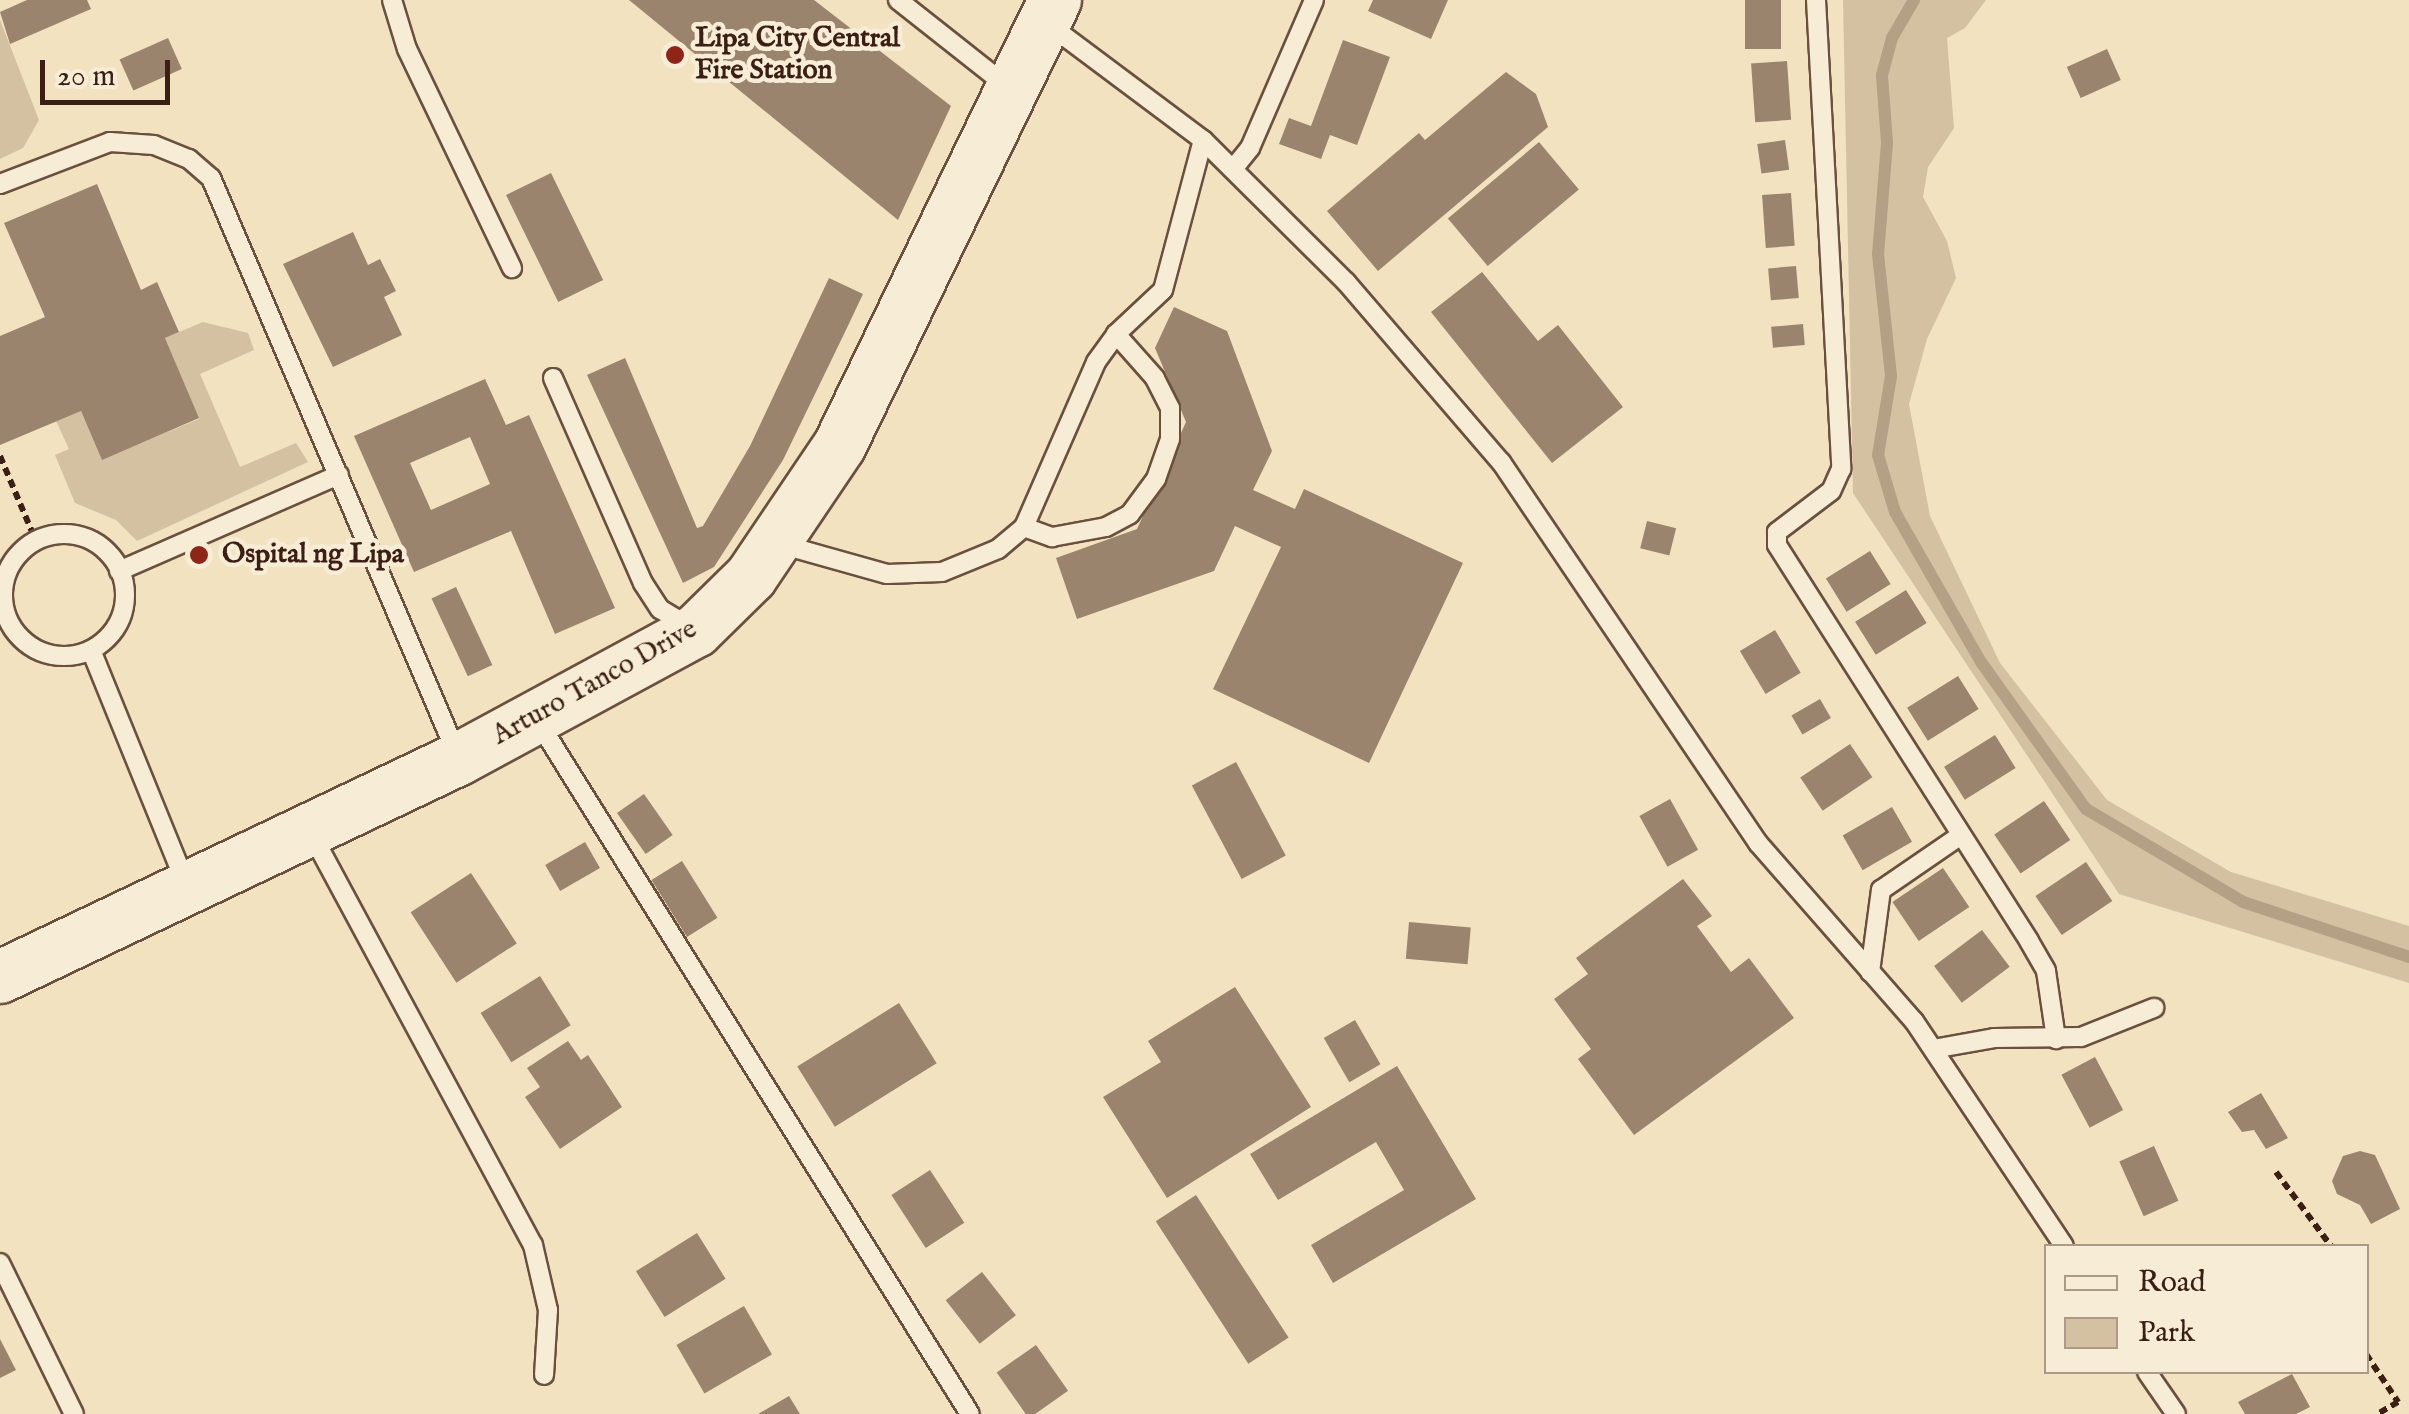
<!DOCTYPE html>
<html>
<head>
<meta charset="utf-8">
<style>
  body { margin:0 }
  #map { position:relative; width:2409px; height:1414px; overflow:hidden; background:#f2e2bf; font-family:"IM FELL English",serif }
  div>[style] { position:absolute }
  .green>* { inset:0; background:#d3c1a2 }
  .stream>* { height:12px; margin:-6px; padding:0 6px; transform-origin:6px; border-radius:6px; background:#b4a085 }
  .building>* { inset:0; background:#9b846d; transform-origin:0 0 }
  .path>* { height:6px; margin-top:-3px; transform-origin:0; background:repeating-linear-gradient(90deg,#3c1f14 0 8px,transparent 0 13px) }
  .roads { filter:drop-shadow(2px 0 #6a503f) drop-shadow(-2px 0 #6a503f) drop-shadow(0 2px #6a503f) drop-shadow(0 -2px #6a503f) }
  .lane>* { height:18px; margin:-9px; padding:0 9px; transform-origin:9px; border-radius:9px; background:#f7ecd5 }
  .lane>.ring { margin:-9px; padding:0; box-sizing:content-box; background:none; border:18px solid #f7ecd5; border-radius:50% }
  .secondary>* { height:52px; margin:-26px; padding:0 26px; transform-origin:26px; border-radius:26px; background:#f7ecd5 }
  .dots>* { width:28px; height:28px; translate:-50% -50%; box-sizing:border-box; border:5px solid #f7ecd5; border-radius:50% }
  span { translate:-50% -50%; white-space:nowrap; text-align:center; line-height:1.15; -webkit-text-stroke:9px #f7ecd5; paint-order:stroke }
  .poi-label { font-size:28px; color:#3c1f14; font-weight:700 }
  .left { translate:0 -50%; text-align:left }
  .street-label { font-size:28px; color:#3c1f14 }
  .legend { position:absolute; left:2044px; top:1244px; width:325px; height:130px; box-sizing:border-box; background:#f7ecd5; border:2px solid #ac9a88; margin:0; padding:12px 18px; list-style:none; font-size:30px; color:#3c1f14 }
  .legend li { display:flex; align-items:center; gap:20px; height:50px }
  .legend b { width:50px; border:2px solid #ac9a88 }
  .scale { position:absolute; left:40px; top:60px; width:130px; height:45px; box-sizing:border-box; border:5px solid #3c1f14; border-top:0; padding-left:12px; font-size:30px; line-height:35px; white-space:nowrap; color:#3c1f14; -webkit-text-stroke:8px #f7ecd5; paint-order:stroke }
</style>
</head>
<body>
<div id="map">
  <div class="green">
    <div style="clip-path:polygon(1843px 0,1986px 0,1965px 28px,1947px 38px,1954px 128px,1928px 167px,1923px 197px,1947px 241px,1956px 278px,1927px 339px,1909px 404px,1930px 516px,2000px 663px,2107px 800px,2231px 872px,2409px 926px,2409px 983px,2119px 894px,1853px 493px)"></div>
    <div style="clip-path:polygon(0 20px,39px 120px,23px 148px,0 159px)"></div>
    <div style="clip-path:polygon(203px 322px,248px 333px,254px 350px,200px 374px,240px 467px,296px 443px,308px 462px,137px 541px,116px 520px,75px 503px,55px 455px,69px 449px,56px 421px,81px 411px,102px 459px,199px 419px,165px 338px)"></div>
  </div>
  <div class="stream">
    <div style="left:1914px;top:0;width:44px;rotate:120.1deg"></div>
    <div style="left:1892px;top:38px;width:39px;rotate:105deg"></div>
    <div style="left:1882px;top:76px;width:67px;rotate:85.7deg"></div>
    <div style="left:1887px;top:143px;width:111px;rotate:94.6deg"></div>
    <div style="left:1878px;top:254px;width:123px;rotate:83.9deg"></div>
    <div style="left:1891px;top:376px;width:80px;rotate:99.3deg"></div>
    <div style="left:1878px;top:455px;width:59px;rotate:73.4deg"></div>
    <div style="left:1895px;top:512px;width:173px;rotate:60.2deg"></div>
    <div style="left:1981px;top:662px;width:181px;rotate:54.5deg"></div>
    <div style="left:2086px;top:809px;width:182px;rotate:30.6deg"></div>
    <div style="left:2243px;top:902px;width:175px;rotate:18.3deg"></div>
  </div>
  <div class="building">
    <div style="clip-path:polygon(27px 0,87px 0,91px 9px,10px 44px,0 12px)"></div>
    <div style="clip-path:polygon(629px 0,814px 0,951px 106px,898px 220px)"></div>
    <div style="clip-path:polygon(1373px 0,1448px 0,1431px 39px,1368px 11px)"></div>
    <div style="left:1745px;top:0;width:36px;height:49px"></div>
    <div style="left:168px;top:38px;width:34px;height:53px;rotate:66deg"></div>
    <div style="clip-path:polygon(1343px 40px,1390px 57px,1357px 145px,1330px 135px,1321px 159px,1279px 144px,1289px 118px,1311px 126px)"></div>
    <div style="left:2107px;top:49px;width:34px;height:44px;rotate:66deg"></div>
    <div style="left:1787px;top:61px;width:59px;height:36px;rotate:86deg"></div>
    <div style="clip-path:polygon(1506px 72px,1536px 94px,1548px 127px,1378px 271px,1327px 211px,1419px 133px,1425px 140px)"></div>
    <div style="left:1785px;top:140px;width:30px;height:28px;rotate:82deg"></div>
    <div style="left:1539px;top:142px;width:62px;height:119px;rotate:50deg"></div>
    <div style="left:551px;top:173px;width:119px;height:50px;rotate:64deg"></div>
    <div style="clip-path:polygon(97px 184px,141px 290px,157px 282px,179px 332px,165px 338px,199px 418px,102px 460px,81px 411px,0 445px,0 336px,45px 317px,4px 223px)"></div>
    <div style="left:1791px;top:193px;width:53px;height:29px;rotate:86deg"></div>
    <div style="clip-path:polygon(353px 232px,368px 265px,380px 259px,396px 291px,384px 297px,402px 335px,333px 367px,283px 264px)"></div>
    <div style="left:1796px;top:266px;width:32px;height:28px;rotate:85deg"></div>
    <div style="clip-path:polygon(1482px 272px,1538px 341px,1558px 325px,1623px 407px,1552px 463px,1431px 312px)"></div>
    <div style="clip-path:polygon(829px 278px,863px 294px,845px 332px,783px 460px,714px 567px,683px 583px,587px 375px,625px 358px,697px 528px,703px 526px,750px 446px)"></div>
    <div style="clip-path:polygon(1174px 307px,1227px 331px,1272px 451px,1253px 490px,1295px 509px,1304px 489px,1463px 563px,1369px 763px,1213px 689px,1281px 547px,1235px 526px,1214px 571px,1077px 619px,1056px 558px,1137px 529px,1186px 422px,1155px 348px)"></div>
    <div style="left:1803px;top:324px;width:21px;height:32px;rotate:85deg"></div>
    <div style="clip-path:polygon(evenodd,485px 379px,506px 425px,529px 415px,615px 608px,555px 634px,511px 531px,414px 572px,354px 436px,485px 379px,470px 437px,490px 484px,431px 510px,410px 463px,470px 437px)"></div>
    <div style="left:1647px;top:521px;width:30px;height:28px;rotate:14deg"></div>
    <div style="left:1870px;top:551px;width:39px;height:52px;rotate:58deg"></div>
    <div style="left:456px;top:587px;width:86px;height:27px;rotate:65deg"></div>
    <div style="left:1906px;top:590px;width:39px;height:60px;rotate:58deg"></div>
    <div style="left:1775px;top:630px;width:50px;height:41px;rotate:59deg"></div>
    <div style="left:1958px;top:676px;width:39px;height:60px;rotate:58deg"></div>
    <div style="left:1820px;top:699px;width:22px;height:33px;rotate:60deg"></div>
    <div style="left:1995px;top:735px;width:39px;height:60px;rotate:58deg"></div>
    <div style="left:1850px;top:744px;width:40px;height:60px;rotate:56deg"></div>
    <div style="left:1236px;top:762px;width:106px;height:50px;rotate:62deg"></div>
    <div style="left:644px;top:794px;width:50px;height:33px;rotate:55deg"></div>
    <div style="left:1670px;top:799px;width:58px;height:35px;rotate:61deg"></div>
    <div style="left:2044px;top:801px;width:47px;height:60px;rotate:56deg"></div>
    <div style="left:1892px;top:807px;width:40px;height:57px;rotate:60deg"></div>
    <div style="left:585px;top:842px;width:30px;height:46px;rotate:60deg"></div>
    <div style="left:682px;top:861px;width:67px;height:36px;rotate:58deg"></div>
    <div style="left:2086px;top:862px;width:47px;height:61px;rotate:56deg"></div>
    <div style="left:1943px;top:868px;width:47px;height:61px;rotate:56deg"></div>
    <div style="left:471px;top:873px;width:84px;height:72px;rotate:57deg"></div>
    <div style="clip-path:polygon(1683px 879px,1712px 916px,1697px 926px,1731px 972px,1749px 958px,1794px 1018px,1634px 1135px,1578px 1059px,1591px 1049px,1554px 999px,1588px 974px,1576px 958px)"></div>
    <div style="left:1409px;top:922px;width:62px;height:37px;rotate:5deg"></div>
    <div style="left:1982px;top:930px;width:46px;height:60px;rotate:53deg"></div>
    <div style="left:540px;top:976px;width:58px;height:70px;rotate:58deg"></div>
    <div style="clip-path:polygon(1235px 987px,1311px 1107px,1167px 1198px,1103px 1097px,1161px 1062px,1148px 1041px)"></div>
    <div style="left:899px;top:1003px;width:71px;height:120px;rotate:58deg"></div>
    <div style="left:1355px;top:1020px;width:51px;height:36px;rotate:60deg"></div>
    <div style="clip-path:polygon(568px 1041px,581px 1060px,588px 1055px,622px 1107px,560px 1149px,525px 1097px,540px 1087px,527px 1068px)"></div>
    <div style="left:2095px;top:1057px;width:60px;height:38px;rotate:62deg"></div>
    <div style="clip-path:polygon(1397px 1066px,1476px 1199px,1333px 1283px,1311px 1245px,1404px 1190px,1376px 1142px,1278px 1200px,1250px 1154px)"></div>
    <div style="clip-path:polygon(2261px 1093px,2288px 1138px,2266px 1149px,2254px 1130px,2242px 1132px,2228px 1112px)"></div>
    <div style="left:2154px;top:1146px;width:60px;height:38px;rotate:66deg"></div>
    <div style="clip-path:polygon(2360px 1151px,2375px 1155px,2400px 1209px,2371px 1224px,2360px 1205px,2337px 1194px,2332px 1181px,2343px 1156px)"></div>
    <div style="left:930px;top:1170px;width:63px;height:46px;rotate:57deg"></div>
    <div style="left:1196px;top:1195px;width:170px;height:48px;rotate:57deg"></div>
    <div style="left:697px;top:1233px;width:54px;height:72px;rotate:58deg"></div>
    <div style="left:982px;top:1272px;width:55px;height:46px;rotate:52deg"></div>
    <div style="left:744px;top:1306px;width:56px;height:78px;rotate:60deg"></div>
    <div style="clip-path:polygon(0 1339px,16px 1370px,0 1378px)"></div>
    <div style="left:1036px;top:1345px;width:56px;height:48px;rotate:55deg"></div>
    <div style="clip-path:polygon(2292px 1374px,2310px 1407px,2296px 1414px,2245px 1414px,2238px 1402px)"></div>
    <div style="clip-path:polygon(789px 1396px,800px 1414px,758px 1414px)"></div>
  </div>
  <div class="path">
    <div style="left:0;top:456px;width:90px;rotate:67.1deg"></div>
    <div style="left:2276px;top:1172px;width:92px;rotate:53.4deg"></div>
    <div style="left:2366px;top:1354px;width:58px;rotate:56.3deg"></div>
    <div style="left:2398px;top:1402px;width:24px;rotate:150deg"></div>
  </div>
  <div class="roads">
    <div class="lane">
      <div style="left:392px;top:0;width:51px;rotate:73deg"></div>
      <div style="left:407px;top:49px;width:243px;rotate:64.4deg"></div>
      <div style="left:898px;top:0;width:139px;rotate:38.3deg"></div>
      <div style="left:1816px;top:0;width:470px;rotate:86.9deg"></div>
      <div style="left:1841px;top:469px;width:24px;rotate:114deg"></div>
      <div style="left:1831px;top:491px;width:68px;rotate:142.8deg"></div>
      <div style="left:1777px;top:532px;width:13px;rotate:90deg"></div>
      <div style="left:1777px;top:545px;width:469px;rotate:57.5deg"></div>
      <div style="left:2029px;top:941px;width:34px;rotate:60deg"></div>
      <div style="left:2046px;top:971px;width:69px;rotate:81.6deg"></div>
      <div style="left:1048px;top:24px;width:194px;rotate:36.8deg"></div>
      <div style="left:1203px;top:140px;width:202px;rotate:44.8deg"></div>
      <div style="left:1346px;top:282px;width:238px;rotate:49.3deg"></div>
      <div style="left:1501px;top:462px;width:460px;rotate:56deg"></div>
      <div style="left:1758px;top:843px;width:237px;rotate:48.8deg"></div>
      <div style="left:1914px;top:1021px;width:270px;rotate:56.3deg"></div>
      <div style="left:1233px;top:169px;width:27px;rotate:-51deg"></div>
      <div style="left:1250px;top:148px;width:161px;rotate:-66.6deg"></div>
      <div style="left:0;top:184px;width:118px;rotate:-20.9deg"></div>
      <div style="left:110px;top:142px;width:44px;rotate:3.9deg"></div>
      <div style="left:154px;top:145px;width:38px;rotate:22deg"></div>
      <div style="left:189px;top:159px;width:29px;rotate:41deg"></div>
      <div style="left:211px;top:178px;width:626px;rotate:66.87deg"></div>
      <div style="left:553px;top:378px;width:224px;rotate:66.3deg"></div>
      <div style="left:643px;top:583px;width:31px;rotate:57deg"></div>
      <div style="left:660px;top:609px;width:31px;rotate:31deg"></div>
      <div style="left:1024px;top:527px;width:30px;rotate:20deg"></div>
      <div style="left:1052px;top:537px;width:55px;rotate:-10.5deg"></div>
      <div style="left:1106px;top:527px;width:27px;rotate:-28deg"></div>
      <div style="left:1130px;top:514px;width:44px;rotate:-53.4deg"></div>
      <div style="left:1156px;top:479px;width:42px;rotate:-70.7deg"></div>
      <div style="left:1170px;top:439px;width:31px;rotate:-90deg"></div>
      <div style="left:1170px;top:408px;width:34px;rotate:-117deg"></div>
      <div style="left:1155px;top:378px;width:59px;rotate:-131.6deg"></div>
      <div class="ring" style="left:3px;top:534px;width:104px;height:104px"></div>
      <div style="left:780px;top:544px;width:111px;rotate:15.7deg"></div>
      <div style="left:887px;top:574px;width:55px;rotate:-2.1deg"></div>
      <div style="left:942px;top:572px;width:61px;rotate:-22.3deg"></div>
      <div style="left:998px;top:549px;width:34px;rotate:-40deg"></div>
      <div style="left:1024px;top:527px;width:180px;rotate:-66.4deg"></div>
      <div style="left:1096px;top:362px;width:34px;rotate:-54deg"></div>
      <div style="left:1116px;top:334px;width:64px;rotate:-43.1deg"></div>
      <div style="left:1163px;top:290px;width:155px;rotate:-75.1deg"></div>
      <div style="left:119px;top:571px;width:240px;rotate:-23.6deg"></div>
      <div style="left:91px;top:650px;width:250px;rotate:67.9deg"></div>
      <div style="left:539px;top:723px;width:814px;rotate:58.05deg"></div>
      <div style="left:311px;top:833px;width:468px;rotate:61.7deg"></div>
      <div style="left:533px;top:1245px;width:67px;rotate:77deg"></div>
      <div style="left:548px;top:1310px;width:65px;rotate:93.5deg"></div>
      <div style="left:1870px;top:972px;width:83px;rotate:-82.4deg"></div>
      <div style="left:1881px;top:890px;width:93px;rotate:-34.5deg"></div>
      <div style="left:1933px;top:1049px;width:62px;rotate:-10.2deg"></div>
      <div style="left:1994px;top:1038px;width:87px;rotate:-0.7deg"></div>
      <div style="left:2081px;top:1037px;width:79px;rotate:-21.7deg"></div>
      <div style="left:0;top:1263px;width:168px;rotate:63.9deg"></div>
      <div style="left:2147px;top:1372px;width:51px;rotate:55.4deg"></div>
    </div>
    <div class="secondary">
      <div style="left:0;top:977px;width:508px;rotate:-25.41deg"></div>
      <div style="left:459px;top:759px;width:269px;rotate:-28.4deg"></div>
      <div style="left:696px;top:631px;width:77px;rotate:-44.5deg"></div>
      <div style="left:751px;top:577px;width:159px;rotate:-56deg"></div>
      <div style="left:840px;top:445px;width:494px;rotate:-64.2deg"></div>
    </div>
  </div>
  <div class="dots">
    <div style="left:675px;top:55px;background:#8f2418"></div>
    <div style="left:199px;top:555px;background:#8f2418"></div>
  </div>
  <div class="poi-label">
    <span class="left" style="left:695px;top:55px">Lipa City Central<br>Fire Station</span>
    <span class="left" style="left:222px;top:555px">Ospital ng Lipa</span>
  </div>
  <div class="street-label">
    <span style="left:595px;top:683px;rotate:-29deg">Arturo Tanco Drive</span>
  </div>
  <ul class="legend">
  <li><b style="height:12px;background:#f7ecd5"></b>Road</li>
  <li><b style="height:28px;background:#d3c1a2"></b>Park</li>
  </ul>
  <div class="scale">20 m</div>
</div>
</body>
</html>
